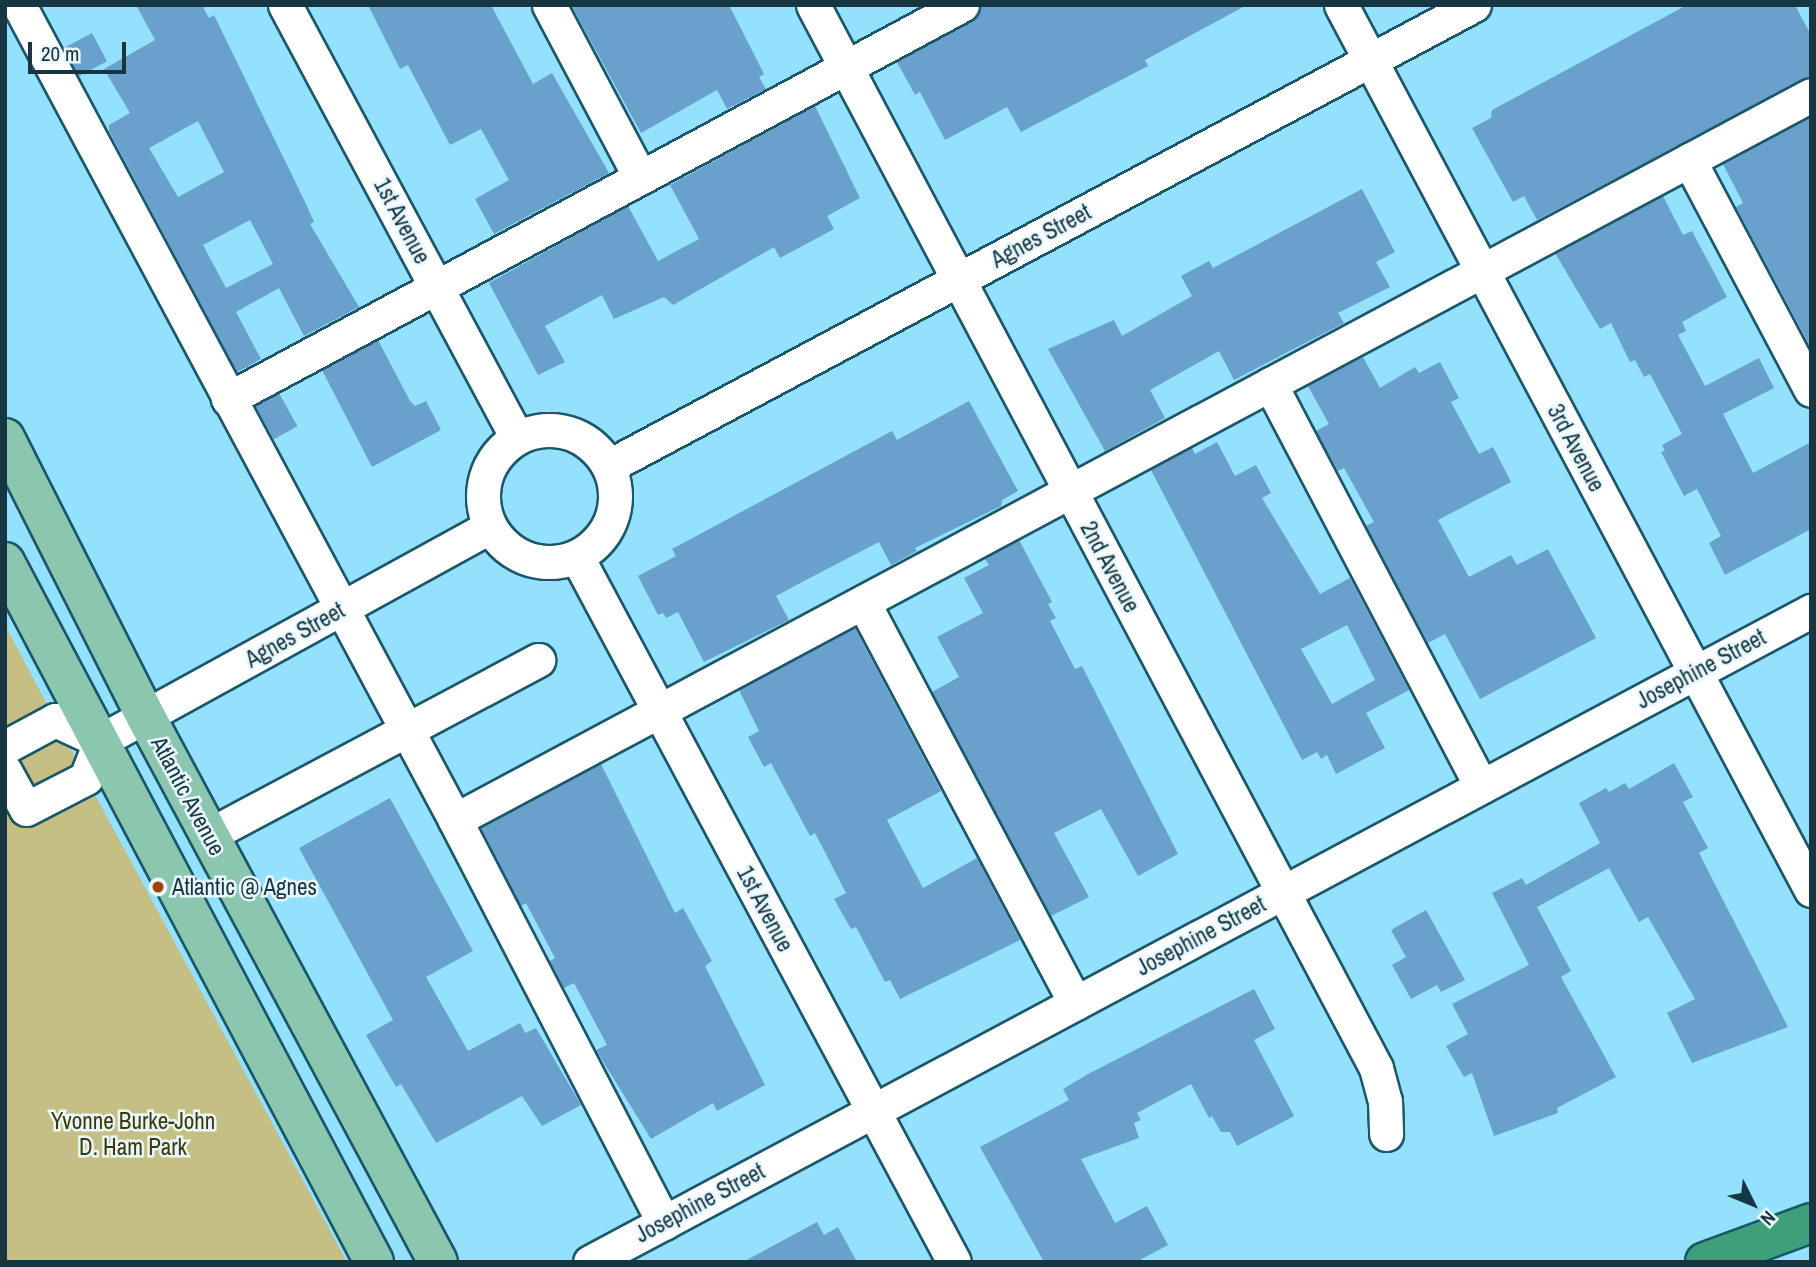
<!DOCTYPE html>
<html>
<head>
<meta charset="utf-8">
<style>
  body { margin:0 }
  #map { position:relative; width:1816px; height:1267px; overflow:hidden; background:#93e1fd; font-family:"Archivo Narrow",sans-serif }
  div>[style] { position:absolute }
  .green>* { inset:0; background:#c5bf86 }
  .building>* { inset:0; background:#6aa1cc; transform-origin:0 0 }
  .roads { filter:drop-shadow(2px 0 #1a576b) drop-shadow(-2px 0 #1a576b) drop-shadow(0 2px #1a576b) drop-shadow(0 -2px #1a576b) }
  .minor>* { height:33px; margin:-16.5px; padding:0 16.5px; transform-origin:16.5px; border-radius:16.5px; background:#fff }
  .minor>.ring { margin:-16.5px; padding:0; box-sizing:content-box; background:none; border:33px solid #fff; border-radius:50% }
  .major>* { height:38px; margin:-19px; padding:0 19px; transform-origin:19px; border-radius:19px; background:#8bc6ae }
  .highway>* { height:38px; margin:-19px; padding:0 19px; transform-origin:19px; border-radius:19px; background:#3ea078 }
  .dots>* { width:19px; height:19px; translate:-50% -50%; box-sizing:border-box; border:4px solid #e9f7fd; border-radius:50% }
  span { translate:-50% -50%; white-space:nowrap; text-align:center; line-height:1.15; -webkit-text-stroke:5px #e9f7fd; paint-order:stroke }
  .street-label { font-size:23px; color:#163642 }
  .poi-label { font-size:23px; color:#163642 }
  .left { translate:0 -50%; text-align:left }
  .park-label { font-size:23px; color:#3d3804 }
  .frame { position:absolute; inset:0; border:7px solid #163642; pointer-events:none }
  .north { position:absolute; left:1718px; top:1169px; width:70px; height:70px; -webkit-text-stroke:5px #e9f7fd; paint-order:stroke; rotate:133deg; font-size:19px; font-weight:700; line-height:28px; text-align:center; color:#163642 }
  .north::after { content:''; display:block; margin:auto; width:24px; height:32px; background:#163642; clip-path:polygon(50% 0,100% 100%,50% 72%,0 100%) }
  .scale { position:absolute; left:28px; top:42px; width:98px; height:32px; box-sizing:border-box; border:4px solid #163642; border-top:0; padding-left:9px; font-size:21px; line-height:24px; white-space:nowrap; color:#163642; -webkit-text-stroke:5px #e9f7fd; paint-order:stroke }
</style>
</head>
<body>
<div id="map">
  <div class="green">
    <div style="clip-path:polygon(5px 625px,86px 778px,347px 1262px,5px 1262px)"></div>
  </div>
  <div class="building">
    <div style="clip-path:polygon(evenodd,136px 5px,202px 5px,209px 18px,214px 15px,307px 206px,314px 222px,310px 224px,359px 307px,304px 336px,279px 288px,236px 312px,261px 359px,237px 372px,109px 131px,109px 125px,130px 113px,104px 69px,155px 40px,136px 5px,198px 121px,224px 172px,178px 197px,149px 148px,198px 121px,136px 5px,250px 220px,273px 264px,226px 288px,203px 245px,250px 220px)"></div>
    <div style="clip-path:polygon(368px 5px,491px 5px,533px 84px,552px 73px,609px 173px,494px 234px,475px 199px,509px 180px,481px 129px,450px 145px,408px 65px,400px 69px)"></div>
    <div style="clip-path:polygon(571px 5px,729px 5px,764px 74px,759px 77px,766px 89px,727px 109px,717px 90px,641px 133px)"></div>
    <div style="clip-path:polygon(981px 5px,1247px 5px,1145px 60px,1148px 66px,1021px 132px,1007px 107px,945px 140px,920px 92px,915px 95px,897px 62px,971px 22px)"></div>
    <div style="clip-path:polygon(1687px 5px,1795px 5px,1811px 35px,1811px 76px,1537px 220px,1524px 196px,1513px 202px,1472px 128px,1491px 118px,1492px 110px)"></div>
    <div style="left:92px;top:33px;width:32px;height:32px;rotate:62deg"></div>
    <div style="clip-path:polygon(815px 106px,860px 198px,827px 216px,834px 229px,780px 258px,774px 247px,673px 305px,664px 297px,614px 319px,602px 295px,545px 326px,565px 362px,538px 375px,489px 283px,628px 206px,658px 261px,699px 239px,670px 185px)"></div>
    <div style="clip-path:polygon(1811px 117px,1811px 348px,1736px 207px,1743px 203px,1723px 164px)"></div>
    <div style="clip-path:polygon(1362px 189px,1395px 252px,1376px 262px,1390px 287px,1338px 313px,1344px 323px,1234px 380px,1219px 351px,1150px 390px,1165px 418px,1105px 451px,1048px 349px,1114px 320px,1122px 336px,1192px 296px,1181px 276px,1209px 261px,1213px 268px)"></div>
    <div style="clip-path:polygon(1663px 196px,1683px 235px,1692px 231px,1727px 297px,1682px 322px,1686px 331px,1678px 335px,1705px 386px,1759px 358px,1774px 388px,1723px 414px,1753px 473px,1811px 442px,1811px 529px,1725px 575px,1709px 543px,1721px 536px,1697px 489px,1684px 496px,1661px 452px,1665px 451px,1662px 445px,1682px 434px,1650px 374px,1644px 377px,1635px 360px,1630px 362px,1611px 323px,1600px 329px,1555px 253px)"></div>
    <div style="clip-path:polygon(378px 340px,410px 401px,415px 406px,426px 401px,441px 430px,372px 467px,322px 370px)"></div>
    <div style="clip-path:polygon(1363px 357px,1380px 388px,1415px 367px,1419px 373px,1440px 362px,1459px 398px,1451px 402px,1479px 454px,1493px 447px,1507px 474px,1511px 482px,1438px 520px,1469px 577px,1511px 555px,1517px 565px,1548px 549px,1596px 638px,1480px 699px,1445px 634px,1428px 643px,1366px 526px,1374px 522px,1344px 468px,1338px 471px,1316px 431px,1329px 424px,1308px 386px)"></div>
    <div style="left:279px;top:393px;width:38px;height:27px;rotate:61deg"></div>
    <div style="clip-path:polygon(969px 401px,1018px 491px,1002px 500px,1001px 506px,915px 548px,917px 551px,891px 565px,879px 542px,804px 581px,776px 596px,789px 620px,704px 662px,678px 612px,666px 618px,663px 613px,658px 615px,638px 576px,676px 556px,672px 549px,892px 431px,897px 440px)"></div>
    <div style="clip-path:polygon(evenodd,1217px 442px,1235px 476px,1256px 465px,1271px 493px,1262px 498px,1320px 594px,1350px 578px,1409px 690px,1366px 713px,1385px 748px,1336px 774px,1327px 755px,1321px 759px,1317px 752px,1302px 760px,1151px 470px,1192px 448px,1195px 454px,1217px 442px,1347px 625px,1375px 680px,1332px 704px,1301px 649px,1347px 625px)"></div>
    <div style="clip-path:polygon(1019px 540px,1052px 602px,1048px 604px,1056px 618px,1050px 621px,1075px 669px,1082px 666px,1178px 854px,1138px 876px,1101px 809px,1054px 833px,1089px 897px,1051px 916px,932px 692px,959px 677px,937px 637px,983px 613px,964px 578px,989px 565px,985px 559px)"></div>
    <div style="clip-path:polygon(855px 628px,941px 791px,887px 820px,923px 888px,977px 858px,1020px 940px,900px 999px,890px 980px,885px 982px,856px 927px,851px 929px,834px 899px,846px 893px,815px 833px,810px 836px,771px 763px,764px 767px,748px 737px,759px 731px,739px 690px)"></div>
    <div style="clip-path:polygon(1674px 763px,1693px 797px,1683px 802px,1708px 848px,1699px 853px,1788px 1027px,1692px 1063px,1667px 1013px,1695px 999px,1648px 917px,1639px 922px,1609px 868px,1537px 907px,1571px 971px,1561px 977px,1616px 1077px,1557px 1108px,1558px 1113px,1494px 1136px,1472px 1073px,1464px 1077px,1446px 1046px,1468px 1034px,1452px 1004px,1529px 965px,1492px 893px,1522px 878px,1526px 885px,1600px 843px,1579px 803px,1606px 788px,1609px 792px,1625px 783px,1629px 789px)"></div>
    <div style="clip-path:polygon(601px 764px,675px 913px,683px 908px,712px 961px,705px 966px,765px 1085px,717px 1111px,713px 1103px,651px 1139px,596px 1050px,607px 1045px,574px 983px,564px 988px,550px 961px,555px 958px,526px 903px,521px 906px,481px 828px)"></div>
    <div style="clip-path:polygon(390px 798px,473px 951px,426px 977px,468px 1051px,520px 1023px,525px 1033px,536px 1028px,581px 1105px,542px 1126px,522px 1096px,436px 1143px,401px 1084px,396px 1087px,366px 1035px,393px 1020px,299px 848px)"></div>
    <div style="clip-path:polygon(1426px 910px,1465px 980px,1441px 992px,1437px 985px,1411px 999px,1392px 965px,1406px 957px,1391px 930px)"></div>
    <div style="clip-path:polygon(1254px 989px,1275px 1029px,1254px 1040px,1294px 1116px,1237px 1146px,1230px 1132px,1221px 1132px,1212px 1116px,1209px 1118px,1191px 1084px,1137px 1113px,1141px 1120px,1134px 1123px,1139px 1138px,1081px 1159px,1115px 1223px,1147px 1206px,1168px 1245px,1136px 1262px,1044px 1262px,980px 1147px,1069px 1100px,1063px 1089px,1090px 1073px)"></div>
    <div style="clip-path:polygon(817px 1222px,824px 1235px,838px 1227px,857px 1262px,743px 1262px)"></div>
  </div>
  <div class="roads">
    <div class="minor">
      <div style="left:19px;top:5px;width:924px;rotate:61.85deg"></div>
      <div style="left:455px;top:820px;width:454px;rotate:62.6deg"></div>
      <div style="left:285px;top:5px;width:491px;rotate:61.8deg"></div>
      <div style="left:549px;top:5px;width:195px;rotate:62.1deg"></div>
      <div style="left:813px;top:5px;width:1203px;rotate:62.09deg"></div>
      <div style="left:1376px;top:1068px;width:34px;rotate:75deg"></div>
      <div style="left:1385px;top:1101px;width:33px;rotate:88deg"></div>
      <div style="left:1341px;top:5px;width:1002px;rotate:62.03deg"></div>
      <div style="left:1689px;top:160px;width:260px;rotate:62.1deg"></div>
      <div style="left:1270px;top:384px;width:454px;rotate:62.3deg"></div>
      <div style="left:228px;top:399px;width:833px;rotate:-28.23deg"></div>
      <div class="ring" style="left:483px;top:430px;width:99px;height:99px"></div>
      <div style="left:609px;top:466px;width:980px;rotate:-28.06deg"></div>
      <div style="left:577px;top:557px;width:799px;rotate:61.86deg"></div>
      <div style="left:863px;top:602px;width:454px;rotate:62.1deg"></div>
      <div style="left:100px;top:741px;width:445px;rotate:-28.8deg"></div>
      <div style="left:5px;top:747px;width:57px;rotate:-28.4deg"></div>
      <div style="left:55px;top:720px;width:50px;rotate:25deg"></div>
      <div style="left:5px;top:771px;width:43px;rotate:61.1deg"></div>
      <div style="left:26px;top:809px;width:68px;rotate:-27.3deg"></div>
      <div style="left:86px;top:778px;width:40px;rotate:-69deg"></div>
      <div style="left:455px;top:820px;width:1538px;rotate:-28.13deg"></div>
      <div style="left:209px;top:835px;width:373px;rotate:-28deg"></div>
      <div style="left:590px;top:1262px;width:1384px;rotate:-28.07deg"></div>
    </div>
    <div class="major">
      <div style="left:5px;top:438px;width:313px;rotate:63.2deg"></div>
      <div style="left:146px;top:717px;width:618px;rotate:61.82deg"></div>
      <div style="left:5px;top:562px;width:791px;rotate:62.2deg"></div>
    </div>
    <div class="highway">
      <div style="left:1705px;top:1262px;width:113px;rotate:-20.2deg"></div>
    </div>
  </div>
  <div class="dots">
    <div style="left:158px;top:887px;background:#a44108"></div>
  </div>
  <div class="street-label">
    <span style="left:402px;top:221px;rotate:62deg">1st Avenue</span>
    <span style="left:1041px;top:236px;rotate:-28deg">Agnes Street</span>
    <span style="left:1576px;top:448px;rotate:62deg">3rd Avenue</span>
    <span style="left:1110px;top:567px;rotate:62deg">2nd Avenue</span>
    <span style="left:295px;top:635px;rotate:-29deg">Agnes Street</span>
    <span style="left:1701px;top:669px;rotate:-28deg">Josephine Street</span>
    <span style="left:188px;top:796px;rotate:62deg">Atlantic Avenue</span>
    <span style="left:765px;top:909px;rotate:62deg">1st Avenue</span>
    <span style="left:1201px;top:936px;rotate:-28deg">Josephine Street</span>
    <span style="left:700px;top:1203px;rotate:-28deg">Josephine Street</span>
  </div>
  <div class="poi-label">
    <span class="left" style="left:172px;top:887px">Atlantic @ Agnes</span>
  </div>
  <div class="park-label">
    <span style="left:133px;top:1134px">Yvonne Burke-John<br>D. Ham Park</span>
  </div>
  <div class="frame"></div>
  <div class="north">N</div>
  <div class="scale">20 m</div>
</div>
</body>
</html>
